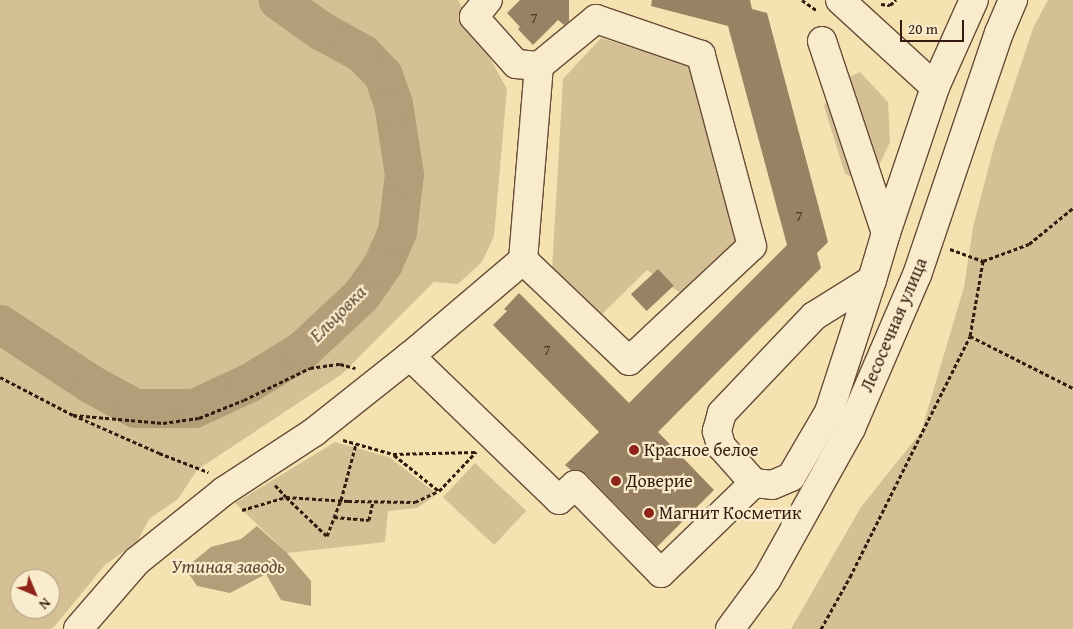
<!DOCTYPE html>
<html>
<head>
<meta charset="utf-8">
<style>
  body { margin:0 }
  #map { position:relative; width:1073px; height:629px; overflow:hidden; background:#f5e2b0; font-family:"Gentium Book Plus",serif }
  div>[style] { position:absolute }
  .green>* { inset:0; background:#d5c095; transform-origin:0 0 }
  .water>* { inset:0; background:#b49e79 }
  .river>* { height:39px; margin:-19.5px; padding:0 19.5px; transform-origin:19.5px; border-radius:19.5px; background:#b49e79 }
  .building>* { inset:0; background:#998263; transform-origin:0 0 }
  .path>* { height:3px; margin-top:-1.5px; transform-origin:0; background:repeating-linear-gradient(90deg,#361a0f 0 4px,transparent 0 6.5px) }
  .roads { filter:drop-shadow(1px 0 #664c37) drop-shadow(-1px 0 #664c37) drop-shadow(0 1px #664c37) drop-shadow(0 -1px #664c37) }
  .minor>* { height:28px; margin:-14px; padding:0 14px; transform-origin:14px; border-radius:14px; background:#f8eccc }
  .dots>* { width:14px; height:14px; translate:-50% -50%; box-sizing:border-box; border:2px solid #f8eccc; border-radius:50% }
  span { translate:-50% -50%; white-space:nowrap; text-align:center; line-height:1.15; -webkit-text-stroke:4.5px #f8eccc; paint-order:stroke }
  .number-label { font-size:15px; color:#4f3424 }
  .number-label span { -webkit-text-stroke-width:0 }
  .street-label { font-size:18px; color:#361a0f }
  .poi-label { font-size:18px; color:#361a0f }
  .left { translate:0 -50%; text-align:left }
  .water-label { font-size:19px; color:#624834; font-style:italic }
  .north { position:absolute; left:10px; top:569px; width:50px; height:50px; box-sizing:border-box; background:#f8eccc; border:1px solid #aa9880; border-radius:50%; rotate:135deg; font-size:14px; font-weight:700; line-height:20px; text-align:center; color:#361a0f }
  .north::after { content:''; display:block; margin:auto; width:18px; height:22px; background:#8f2418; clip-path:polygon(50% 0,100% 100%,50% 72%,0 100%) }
  .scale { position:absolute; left:900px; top:20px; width:64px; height:22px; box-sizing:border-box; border:2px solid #361a0f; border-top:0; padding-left:6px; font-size:15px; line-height:18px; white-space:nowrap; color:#361a0f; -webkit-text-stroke:4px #f8eccc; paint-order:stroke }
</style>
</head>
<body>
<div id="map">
  <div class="green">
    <div style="clip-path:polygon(evenodd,0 0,458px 0,507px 89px,494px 236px,482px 262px,458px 284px,434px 282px,342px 374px,197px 470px,178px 499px,149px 519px,137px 542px,105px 565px,54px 627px,50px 629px,0 629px,0 0,20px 579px,50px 579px,50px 609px,20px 609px,20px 579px)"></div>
    <div style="clip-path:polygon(1048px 0,1073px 0,1073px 629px,791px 629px,861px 507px,921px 432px,964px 287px,973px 227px,995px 143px,1033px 28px)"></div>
    <div style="clip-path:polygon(601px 38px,698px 68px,740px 242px,688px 298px,647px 270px,596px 320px,552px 270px,563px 79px)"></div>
    <div style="clip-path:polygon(860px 72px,888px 102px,890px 142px,876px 172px,861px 181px,845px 174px,824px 106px,831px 90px,845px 79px)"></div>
    <div style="clip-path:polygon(335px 442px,389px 457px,437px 494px,417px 508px,388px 511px,385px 542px,287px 553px,235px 503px)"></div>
    <div style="left:475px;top:463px;width:70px;height:47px;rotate:43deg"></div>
  </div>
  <div class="water">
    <div style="clip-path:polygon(257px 526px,287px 553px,311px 581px,311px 606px,281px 600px,266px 574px,230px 593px,197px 586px,185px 568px,211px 547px,241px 539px)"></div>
  </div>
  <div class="river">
    <div style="left:0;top:324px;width:109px;rotate:33.4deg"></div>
    <div style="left:91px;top:384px;width:50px;rotate:28.6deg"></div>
    <div style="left:135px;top:408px;width:59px"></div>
    <div style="left:194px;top:408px;width:62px;rotate:-24.9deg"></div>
    <div style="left:250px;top:382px;width:61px;rotate:-31.6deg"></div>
    <div style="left:302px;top:350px;width:81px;rotate:-43deg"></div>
    <div style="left:361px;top:295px;width:39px;rotate:-55deg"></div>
    <div style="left:383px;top:263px;width:35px;rotate:-66deg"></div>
    <div style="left:397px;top:231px;width:57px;rotate:-83deg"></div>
    <div style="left:404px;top:174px;width:71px;rotate:-98.9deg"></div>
    <div style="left:393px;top:104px;width:31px;rotate:-109deg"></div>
    <div style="left:383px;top:75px;width:30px;rotate:-134deg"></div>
    <div style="left:362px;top:53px;width:48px;rotate:-151.3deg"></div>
    <div style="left:320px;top:30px;width:52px;rotate:-144.5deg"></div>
  </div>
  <div class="building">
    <div style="clip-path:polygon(520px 0,569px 0,569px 21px,564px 25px,558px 20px,533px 45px,518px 29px,520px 27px,507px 13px)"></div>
    <div style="clip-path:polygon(652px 0,750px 0,752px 9px,767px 13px,828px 242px,817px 253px,821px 268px,658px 432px,714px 490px,657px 547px,586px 474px,579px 470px,571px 470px,565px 465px,599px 432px,493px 325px,507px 311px,504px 309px,519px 293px,629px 403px,787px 245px,728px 26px,651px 6px)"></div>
    <div style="left:658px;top:269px;width:23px;height:37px;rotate:47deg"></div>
  </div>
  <div class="path">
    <div style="left:802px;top:0;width:19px;rotate:35deg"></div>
    <div style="left:881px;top:4px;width:9px;rotate:6deg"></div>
    <div style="left:890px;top:5px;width:8px;rotate:-40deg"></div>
    <div style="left:950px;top:249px;width:35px;rotate:20deg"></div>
    <div style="left:983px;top:261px;width:76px;rotate:99.8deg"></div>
    <div style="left:970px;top:336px;width:115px;rotate:26.8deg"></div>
    <div style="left:983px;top:261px;width:49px;rotate:-20.3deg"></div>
    <div style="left:1029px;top:244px;width:57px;rotate:-39.3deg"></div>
    <div style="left:0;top:377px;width:82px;rotate:27.5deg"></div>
    <div style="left:73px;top:415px;width:94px;rotate:23.8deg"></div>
    <div style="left:159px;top:453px;width:53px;rotate:21.2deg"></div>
    <div style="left:73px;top:415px;width:90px;rotate:5.1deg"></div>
    <div style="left:163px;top:423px;width:36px;rotate:-8deg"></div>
    <div style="left:199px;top:418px;width:48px;rotate:-21.8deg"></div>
    <div style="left:244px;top:400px;width:73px;rotate:-25.9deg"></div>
    <div style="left:310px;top:368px;width:30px;rotate:-8deg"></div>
    <div style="left:340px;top:364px;width:16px;rotate:15deg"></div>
    <div style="left:343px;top:440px;width:52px;rotate:15.6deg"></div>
    <div style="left:393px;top:454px;width:82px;rotate:-1.4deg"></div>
    <div style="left:394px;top:455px;width:58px;rotate:38.7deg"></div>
    <div style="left:439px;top:491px;width:54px;rotate:-46.5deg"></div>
    <div style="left:275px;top:485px;width:16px;rotate:47deg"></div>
    <div style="left:286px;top:497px;width:62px;rotate:3.7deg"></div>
    <div style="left:348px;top:501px;width:67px;rotate:0.9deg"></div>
    <div style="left:415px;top:502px;width:26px;rotate:-25deg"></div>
    <div style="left:242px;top:510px;width:46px;rotate:-16.5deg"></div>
    <div style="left:286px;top:497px;width:57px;rotate:43.6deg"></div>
    <div style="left:327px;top:536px;width:39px;rotate:-69deg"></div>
    <div style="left:341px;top:500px;width:58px;rotate:-75deg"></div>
    <div style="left:334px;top:517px;width:35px;rotate:5deg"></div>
    <div style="left:369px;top:520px;width:19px;rotate:-78deg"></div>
    <div style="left:821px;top:629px;width:60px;rotate:-60.9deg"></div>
    <div style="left:850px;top:577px;width:269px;rotate:-63.5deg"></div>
  </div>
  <div class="roads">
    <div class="minor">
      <div style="left:840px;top:0;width:129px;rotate:42.5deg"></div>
      <div style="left:822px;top:41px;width:202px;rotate:71.6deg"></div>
      <div style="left:523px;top:260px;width:146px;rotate:43.6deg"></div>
      <div style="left:629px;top:361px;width:168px;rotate:-43.1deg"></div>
      <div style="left:752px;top:246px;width:198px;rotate:-105deg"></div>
      <div style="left:701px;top:55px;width:111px;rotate:-161.1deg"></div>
      <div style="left:596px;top:19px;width:74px;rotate:140.5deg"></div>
      <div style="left:872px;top:280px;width:68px;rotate:148.2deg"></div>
      <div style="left:814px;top:316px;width:134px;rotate:133.5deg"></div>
      <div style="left:722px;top:413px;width:19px;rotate:106deg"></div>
      <div style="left:717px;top:431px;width:16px;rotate:75deg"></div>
      <div style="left:721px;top:446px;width:50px;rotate:48.3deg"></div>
      <div style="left:754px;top:483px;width:18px;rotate:6deg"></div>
      <div style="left:772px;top:485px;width:21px;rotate:-23deg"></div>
      <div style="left:791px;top:477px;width:75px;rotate:-59.7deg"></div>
      <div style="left:829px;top:412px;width:139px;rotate:-72deg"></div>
      <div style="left:872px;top:280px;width:49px;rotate:-73.4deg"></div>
      <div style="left:886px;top:233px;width:154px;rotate:-71.4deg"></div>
      <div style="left:935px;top:87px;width:95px;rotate:-65.9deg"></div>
      <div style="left:410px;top:356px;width:207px;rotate:44deg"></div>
      <div style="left:559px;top:500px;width:22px;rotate:-43deg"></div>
      <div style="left:575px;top:485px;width:123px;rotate:45.7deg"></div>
      <div style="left:661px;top:573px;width:129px;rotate:-44.1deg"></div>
      <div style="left:78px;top:629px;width:90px;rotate:-49.1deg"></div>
      <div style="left:137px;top:561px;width:112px;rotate:-38.8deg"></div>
      <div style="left:224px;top:491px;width:108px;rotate:-33.2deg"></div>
      <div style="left:314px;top:432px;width:122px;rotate:-38.4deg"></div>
      <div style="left:410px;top:356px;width:148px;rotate:-40.3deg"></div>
      <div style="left:523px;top:260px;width:195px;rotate:-85.3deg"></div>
      <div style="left:539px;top:66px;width:23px;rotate:-175deg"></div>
      <div style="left:516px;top:64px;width:63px;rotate:-131.8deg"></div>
      <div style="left:474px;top:17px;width:22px;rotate:-51deg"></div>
      <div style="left:730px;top:629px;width:62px;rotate:-53.5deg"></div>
      <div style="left:767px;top:579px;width:173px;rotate:-60.9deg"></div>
      <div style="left:851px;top:428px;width:167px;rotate:-66.7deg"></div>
      <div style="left:917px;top:275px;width:256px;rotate:-71.3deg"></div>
      <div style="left:999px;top:33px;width:36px;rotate:-67deg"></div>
    </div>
  </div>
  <div class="dots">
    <div style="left:634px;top:450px;background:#8f2418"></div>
    <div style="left:616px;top:481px;background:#8f2418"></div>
    <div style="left:649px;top:513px;background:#8f2418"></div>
  </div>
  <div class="number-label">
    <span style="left:534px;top:18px">7</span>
    <span style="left:799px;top:216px">7</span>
    <span style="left:547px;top:350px">7</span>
  </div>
  <div class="street-label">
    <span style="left:894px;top:325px;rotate:-67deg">Лесосечная улица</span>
  </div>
  <div class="poi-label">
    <span class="left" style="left:644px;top:450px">Красное белое</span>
    <span class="left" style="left:626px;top:481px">Доверие</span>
    <span class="left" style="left:659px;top:513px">Магнит Косметик</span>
  </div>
  <div class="water-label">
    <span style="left:338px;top:314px;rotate:-45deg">Ельцовка</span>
    <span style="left:228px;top:567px">Утиная заводь</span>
  </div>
  <div class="north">N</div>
  <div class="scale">20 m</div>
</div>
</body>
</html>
